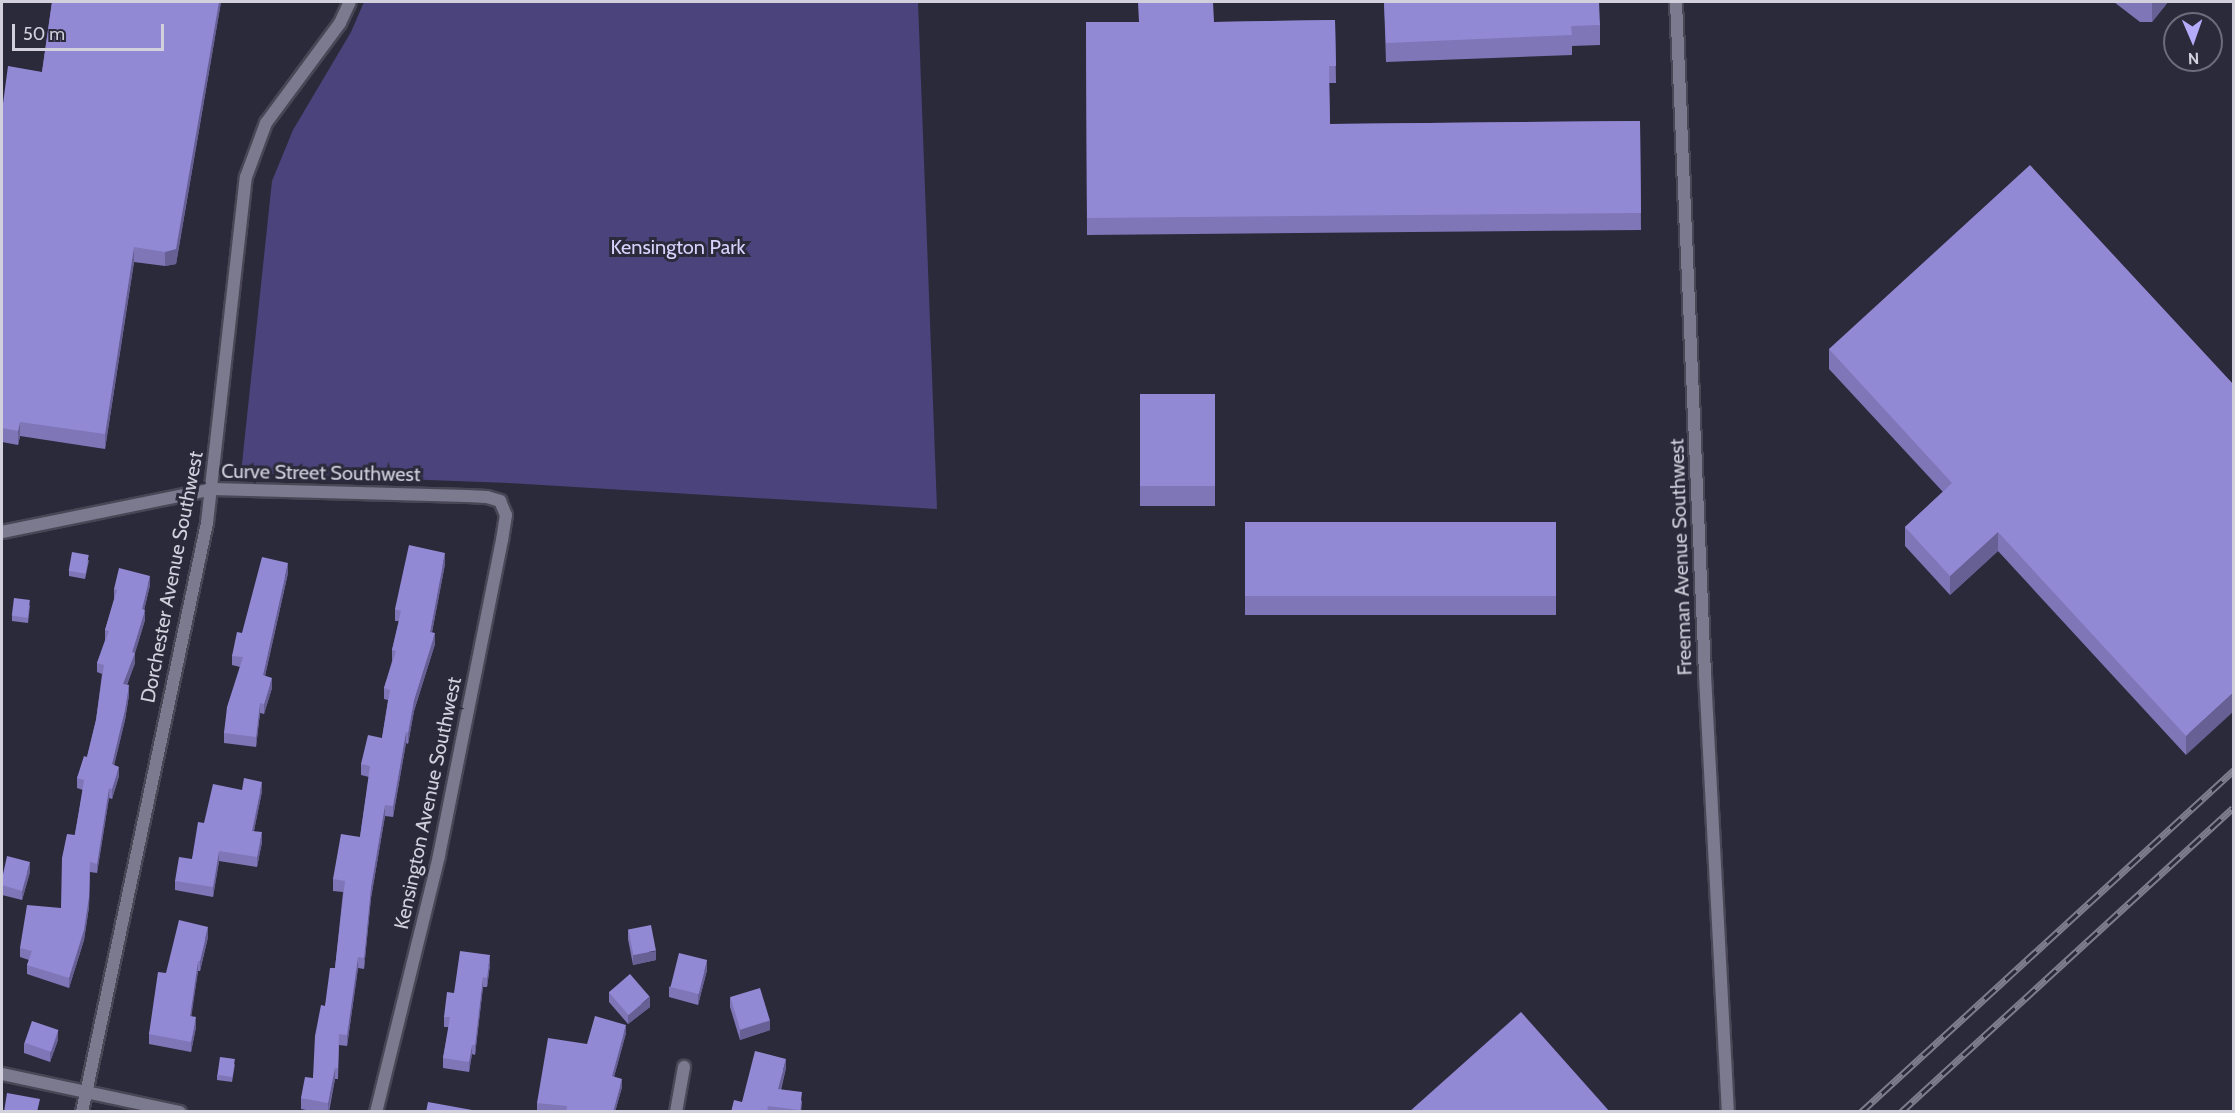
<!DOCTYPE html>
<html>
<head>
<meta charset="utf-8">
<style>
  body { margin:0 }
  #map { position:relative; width:2235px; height:1113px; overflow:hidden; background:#2b2a3b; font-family:Cabin,sans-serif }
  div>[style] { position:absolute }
  .green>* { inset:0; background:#4b437b }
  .roads { filter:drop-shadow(2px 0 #494756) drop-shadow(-2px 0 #494756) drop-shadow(0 2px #494756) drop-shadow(0 -2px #494756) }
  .minor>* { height:12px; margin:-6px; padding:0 6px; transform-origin:6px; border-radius:6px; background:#7c7a8f }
  .rail>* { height:7px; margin-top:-3.5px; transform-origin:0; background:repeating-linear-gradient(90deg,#2b2a3b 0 14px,#7e7d8c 0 28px); box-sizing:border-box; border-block:2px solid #7e7d8c }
  .wall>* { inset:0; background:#7e76b7; transform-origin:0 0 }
  .shaded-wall>* { inset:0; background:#666095 }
  .building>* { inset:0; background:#9289d5; transform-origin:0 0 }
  span { translate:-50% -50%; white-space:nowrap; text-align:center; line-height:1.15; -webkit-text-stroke:6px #2b2a3b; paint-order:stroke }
  .park-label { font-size:20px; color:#d6d3fc }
  .street-label { font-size:20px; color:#d1d0dc }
  .frame { position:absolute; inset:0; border:3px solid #d1d0dc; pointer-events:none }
  .north { position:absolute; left:2163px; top:12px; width:60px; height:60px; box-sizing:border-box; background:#2b2a3b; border:2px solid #6d6c7b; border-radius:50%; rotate:178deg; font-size:16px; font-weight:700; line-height:24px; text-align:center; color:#d1d0dc }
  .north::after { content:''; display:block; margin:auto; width:21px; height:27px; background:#b4acf9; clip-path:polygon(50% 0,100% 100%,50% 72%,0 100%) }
  .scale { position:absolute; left:12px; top:24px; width:152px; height:27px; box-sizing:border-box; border:3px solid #d1d0dc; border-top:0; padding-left:8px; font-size:18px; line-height:21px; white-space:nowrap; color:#d1d0dc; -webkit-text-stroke:4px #2b2a3b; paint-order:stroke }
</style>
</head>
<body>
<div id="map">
  <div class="green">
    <div style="clip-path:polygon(364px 2px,918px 2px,937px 509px,509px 483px,241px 473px,272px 181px,293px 130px,351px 32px)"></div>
  </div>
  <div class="roads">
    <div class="minor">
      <div style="left:1676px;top:2px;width:674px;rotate:87.53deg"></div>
      <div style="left:1705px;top:675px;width:438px;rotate:87deg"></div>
      <div style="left:2px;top:532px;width:215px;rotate:-11.5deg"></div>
      <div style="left:213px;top:489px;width:254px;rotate:1.6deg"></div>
      <div style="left:467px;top:496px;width:20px;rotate:3deg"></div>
      <div style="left:487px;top:497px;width:14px;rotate:17deg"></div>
      <div style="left:500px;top:501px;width:15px;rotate:67deg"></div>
      <div style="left:506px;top:515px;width:25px;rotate:99deg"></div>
      <div style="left:502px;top:540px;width:322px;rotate:101.3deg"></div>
      <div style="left:439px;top:856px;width:264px;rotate:103.8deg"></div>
      <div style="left:2px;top:1074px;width:182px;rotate:12.1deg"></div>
      <div style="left:82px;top:1112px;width:602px;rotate:-78.02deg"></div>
      <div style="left:207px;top:523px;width:348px;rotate:-83.6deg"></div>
      <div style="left:246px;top:177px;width:58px;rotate:-69.7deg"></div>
      <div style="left:266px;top:123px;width:124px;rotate:-53.5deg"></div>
      <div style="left:340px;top:23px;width:23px;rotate:-65deg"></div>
      <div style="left:676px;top:1112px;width:46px;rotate:-79.9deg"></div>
    </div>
  </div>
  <div class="rail">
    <div style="left:1861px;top:1112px;width:506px;rotate:-42.52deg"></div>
    <div style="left:1901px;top:1112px;width:450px;rotate:-42.5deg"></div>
  </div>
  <div class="wall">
    <div style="clip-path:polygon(52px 2px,221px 2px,176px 264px,165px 266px,134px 262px,105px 449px,20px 436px,18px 445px,2px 442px,2px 111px,42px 72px)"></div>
    <div style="clip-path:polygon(1384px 2px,1600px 25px,1600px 45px,1572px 46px,1572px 55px,1386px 62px)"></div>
    <div style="clip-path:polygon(2114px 2px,2168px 2px,2152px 22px,2140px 22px)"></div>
    <div style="clip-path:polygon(1335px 20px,1336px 83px,1329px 83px,1330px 124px,1640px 121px,1641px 230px,1087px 235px,1086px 22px,1214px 22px)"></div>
    <div style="clip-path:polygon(1829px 349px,2234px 385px,2186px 755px,1998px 551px,1950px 595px,1905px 546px,1905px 527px,1943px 492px,1829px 369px)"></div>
    <div style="left:1140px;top:394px;width:75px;height:112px"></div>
    <div style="left:1556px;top:522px;width:93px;height:311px;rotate:90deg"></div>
    <div style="clip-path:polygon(89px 560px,85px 579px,69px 576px,69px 571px)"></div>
    <div style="clip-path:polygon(445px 564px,432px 632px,435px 644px,414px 711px,408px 744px,406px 743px,393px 817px,385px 816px,371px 898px,364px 969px,358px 968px,347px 1046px,339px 1045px,338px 1079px,335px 1079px,329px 1112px,316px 1112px,301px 1109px,301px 1098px,313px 1078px,325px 1006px,335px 968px,343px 892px,333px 891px,333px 879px,360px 837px,369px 777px,361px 775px,361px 764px,382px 738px,388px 700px,384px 699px,384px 688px,392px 661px,392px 650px,399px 621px,395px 621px,395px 609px)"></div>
    <div style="clip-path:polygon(288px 573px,265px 676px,272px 688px,264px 714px,260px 713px,256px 747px,224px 743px,224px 733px,240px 667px,232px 665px,232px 656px,242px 633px)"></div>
    <div style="clip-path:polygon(150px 585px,144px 610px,145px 620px,135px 653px,135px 663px,127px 685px,129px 695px,125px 720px,114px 765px,119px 776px,112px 799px,109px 798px,97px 873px,90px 872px,89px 907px,84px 940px,69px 988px,27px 974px,27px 965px,29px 960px,20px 957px,20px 948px,61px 908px,83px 790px,77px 788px,77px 778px,87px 757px,96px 720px,102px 674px,97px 672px,97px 663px,105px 640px,105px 630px,114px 599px,114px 589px)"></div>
    <div style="clip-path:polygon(30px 605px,28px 623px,12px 621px,12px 616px)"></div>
    <div style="clip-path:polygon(242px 790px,262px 791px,254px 831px,262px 842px,257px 867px,219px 861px,213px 897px,175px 890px,175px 881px,192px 859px,204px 823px)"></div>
    <div style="clip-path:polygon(30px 872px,22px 900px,2px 895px,2px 879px)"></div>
    <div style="clip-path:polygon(628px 929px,656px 960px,633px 965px,628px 939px)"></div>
    <div style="clip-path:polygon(208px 937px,200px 971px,198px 971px,191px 1016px,196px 1027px,191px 1052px,149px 1044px,149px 1034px,166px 973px)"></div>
    <div style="clip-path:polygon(490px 965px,487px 987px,483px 987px,475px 1055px,472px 1054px,469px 1072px,443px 1068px,443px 1058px,449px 1027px,444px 1027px,444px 1017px,454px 993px)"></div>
    <div style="clip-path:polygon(707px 970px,698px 1005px,669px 997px,669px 987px)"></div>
    <div style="clip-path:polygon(609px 992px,650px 1007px,628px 1024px,609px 1002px)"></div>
    <div style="clip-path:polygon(730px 997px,770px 1030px,740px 1040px,730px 1007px)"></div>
    <div style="clip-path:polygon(626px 1033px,614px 1077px,622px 1087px,615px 1112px,537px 1112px,537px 1103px,587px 1044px)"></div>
    <div style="clip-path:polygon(58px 1040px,50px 1062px,24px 1053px,24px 1043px)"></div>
    <div style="clip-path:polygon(235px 1064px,232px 1082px,217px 1080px,217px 1075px)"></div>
    <div style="clip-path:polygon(786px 1068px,781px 1090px,802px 1101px,801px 1112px,731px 1112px)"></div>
  </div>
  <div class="shaded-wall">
    <div style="clip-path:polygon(219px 2px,221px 2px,176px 264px,165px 266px,165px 252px)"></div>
    <div style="clip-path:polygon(2152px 2px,2168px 2px,2152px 22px)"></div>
    <div style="clip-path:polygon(134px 247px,134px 262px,105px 449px,105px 434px)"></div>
    <div style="clip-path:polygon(20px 422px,20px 436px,18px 445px,18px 431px)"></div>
    <div style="clip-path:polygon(1998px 532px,1998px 551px,1950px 595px,1950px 576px)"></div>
    <div style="clip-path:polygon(445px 553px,445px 564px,430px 643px,430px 632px)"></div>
    <div style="clip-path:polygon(288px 563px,288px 573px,263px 685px,263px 675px)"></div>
    <div style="clip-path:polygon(150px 576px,150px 585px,142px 619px,142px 609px)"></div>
    <div style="clip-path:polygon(145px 610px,145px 620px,134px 656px,135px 653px,135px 663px,123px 694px,123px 684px)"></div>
    <div style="clip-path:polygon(435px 633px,435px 644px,414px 711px,408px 744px,408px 733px,414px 700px)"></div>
    <div style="clip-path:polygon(272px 678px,272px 688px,264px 714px,264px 704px)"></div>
    <div style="clip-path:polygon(129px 685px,129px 695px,125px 720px,112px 774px,112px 764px)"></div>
    <div style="clip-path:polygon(2234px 692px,2234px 711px,2186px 755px,2186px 736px)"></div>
    <div style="clip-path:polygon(260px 703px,260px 713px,256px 747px,256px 737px)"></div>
    <div style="clip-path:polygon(406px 732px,406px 743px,393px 817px,393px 806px)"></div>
    <div style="clip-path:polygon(119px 767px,119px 776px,112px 799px,112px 789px)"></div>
    <div style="clip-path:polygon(262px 782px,262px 791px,252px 840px,252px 831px)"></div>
    <div style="clip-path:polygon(109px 788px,109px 798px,97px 873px,97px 864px)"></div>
    <div style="clip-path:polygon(385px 805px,385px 816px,371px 898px,364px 969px,364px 958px,371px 887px)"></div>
    <div style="clip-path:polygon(262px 832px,262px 842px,257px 867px,257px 857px)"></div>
    <div style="clip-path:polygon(219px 851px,219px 861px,213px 897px,213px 887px)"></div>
    <div style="clip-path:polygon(30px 862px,30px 872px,22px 900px,22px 891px)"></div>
    <div style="clip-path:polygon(90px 862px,89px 907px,84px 940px,69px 988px,69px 978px)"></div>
    <div style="clip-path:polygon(208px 927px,208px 937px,200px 971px,200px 961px)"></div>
    <div style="clip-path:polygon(656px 951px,656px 960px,633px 965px,633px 955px)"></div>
    <div style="clip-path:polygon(490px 955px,490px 965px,487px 987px,487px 978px)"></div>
    <div style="clip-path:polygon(358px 957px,358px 968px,347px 1046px,347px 1035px)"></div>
    <div style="clip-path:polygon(707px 960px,707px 970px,698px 1005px,698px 995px)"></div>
    <div style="clip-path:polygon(198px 961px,198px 971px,190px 1026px,190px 1016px)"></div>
    <div style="clip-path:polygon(483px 977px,483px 987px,475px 1055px,475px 1045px)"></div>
    <div style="clip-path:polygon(650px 997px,650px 1007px,628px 1024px,628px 1015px)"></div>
    <div style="clip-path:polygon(196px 1017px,196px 1027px,191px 1052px,191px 1042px)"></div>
    <div style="clip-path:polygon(770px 1020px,770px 1030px,740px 1040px,740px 1030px)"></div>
    <div style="clip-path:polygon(626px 1025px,626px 1033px,612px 1084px,612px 1076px)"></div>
    <div style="clip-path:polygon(58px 1030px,58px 1040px,50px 1062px,50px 1052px)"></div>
    <div style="clip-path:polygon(472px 1045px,472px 1054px,469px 1072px,469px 1062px)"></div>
    <div style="clip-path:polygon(786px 1059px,786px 1068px,778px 1098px,778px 1089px)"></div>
    <div style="clip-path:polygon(335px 1068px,335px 1079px,328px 1112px,328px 1103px)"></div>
    <div style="clip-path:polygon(622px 1079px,622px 1087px,615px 1112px,613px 1112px)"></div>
  </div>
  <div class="building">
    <div style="clip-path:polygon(52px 2px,219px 2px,176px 249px,165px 252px,134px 247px,105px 434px,20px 422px,18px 431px,2px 428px,2px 111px,8px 66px,42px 72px)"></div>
    <div style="clip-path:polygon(1138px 2px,1213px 2px,1214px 22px,1335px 20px,1336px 66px,1329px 66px,1330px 124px,1640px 121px,1641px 213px,1087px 218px,1086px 22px,1139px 22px)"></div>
    <div style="clip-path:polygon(1384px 2px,1599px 2px,1600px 25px,1571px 26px,1572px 35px,1386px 43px)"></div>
    <div style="clip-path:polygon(2138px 2px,2153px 2px,2152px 2px,2140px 3px)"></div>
    <div style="clip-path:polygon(2030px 165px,2234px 385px,2234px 692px,2186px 736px,1998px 532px,1950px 576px,1905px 527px,1952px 483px,1829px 349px)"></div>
    <div style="left:1140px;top:394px;width:75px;height:92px"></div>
    <div style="left:1556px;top:522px;width:74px;height:311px;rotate:90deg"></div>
    <div style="clip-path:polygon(409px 545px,445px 553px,430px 632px,435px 633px,414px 700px,408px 733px,406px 732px,393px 806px,385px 805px,371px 887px,364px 958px,358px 957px,347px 1035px,339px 1034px,338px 1068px,335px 1068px,328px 1103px,301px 1098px,305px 1077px,313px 1078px,315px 1036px,321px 1005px,325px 1006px,330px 968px,335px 968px,345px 881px,333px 879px,341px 834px,360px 837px,370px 766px,361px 764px,368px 735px,382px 738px,390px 690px,384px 688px,396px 651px,392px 650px,401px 611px,395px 609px)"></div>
    <div style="left:72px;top:552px;width:17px;height:19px;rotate:10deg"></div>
    <div style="clip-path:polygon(262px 557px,288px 563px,263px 675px,272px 678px,264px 704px,260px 703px,256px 737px,224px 733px,227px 707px,243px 657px,232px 656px,237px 632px,242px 633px)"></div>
    <div style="clip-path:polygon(119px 568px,150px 576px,142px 609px,145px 610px,132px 652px,135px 653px,123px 684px,129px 685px,125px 710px,112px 764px,119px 767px,112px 789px,109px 788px,97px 864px,90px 862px,89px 897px,84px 930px,69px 978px,27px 965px,32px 951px,20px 948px,27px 905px,61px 908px,62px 858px,67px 834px,75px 835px,84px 780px,77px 778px,84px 756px,87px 757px,96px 720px,104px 665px,97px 663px,109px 631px,105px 630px,117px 590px,114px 589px)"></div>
    <div style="left:14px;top:598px;width:16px;height:18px;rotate:7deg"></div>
    <div style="clip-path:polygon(244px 778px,262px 782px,252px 831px,262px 832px,257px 857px,219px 851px,213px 887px,175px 881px,179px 857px,192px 859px,198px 822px,204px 823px,213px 784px,242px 790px)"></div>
    <div style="clip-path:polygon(7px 856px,30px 862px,22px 891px,2px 885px,2px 879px)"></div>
    <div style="clip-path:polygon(179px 920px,208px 927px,200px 961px,198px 961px,190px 1016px,196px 1017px,191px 1042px,149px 1034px,158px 972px,166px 973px)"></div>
    <div style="left:651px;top:925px;width:26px;height:23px;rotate:79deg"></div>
    <div style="clip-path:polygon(460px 951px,490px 955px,487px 978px,483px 977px,475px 1045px,472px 1045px,469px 1062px,443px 1058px,450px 1017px,444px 1017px,447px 992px,454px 993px)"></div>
    <div style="left:679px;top:953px;width:29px;height:35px;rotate:14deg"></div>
    <div style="left:630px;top:974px;width:30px;height:28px;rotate:49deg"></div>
    <div style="left:760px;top:988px;width:34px;height:31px;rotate:73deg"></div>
    <div style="clip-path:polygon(1521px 1012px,1610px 1112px,1409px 1112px)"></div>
    <div style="clip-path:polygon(595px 1016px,626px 1025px,612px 1076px,622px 1079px,613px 1112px,566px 1112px,567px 1106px,537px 1103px,548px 1038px,587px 1044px)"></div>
    <div style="left:32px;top:1021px;width:28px;height:23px;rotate:19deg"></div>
    <div style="clip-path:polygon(755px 1051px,786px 1059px,778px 1089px,802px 1092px,800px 1110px,768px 1106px,767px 1112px,731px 1112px,734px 1100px,742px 1102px)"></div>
    <div style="left:220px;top:1057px;width:15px;height:18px;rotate:8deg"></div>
    <div style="clip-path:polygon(7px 1093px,40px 1099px,37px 1112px,4px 1112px)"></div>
    <div style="clip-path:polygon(428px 1102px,472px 1110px,471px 1112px,426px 1112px)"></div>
  </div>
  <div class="park-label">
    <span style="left:678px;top:247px">Kensington Park</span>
  </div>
  <div class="street-label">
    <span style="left:321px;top:473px;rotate:1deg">Curve Street Southwest</span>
    <span style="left:1681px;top:557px;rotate:-92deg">Freeman Avenue Southwest</span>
    <span style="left:172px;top:577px;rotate:-79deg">Dorchester Avenue Southwest</span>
    <span style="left:428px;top:803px;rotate:-78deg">Kensington Avenue Southwest</span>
  </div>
  <div class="frame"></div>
  <div class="north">N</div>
  <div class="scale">50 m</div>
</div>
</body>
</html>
